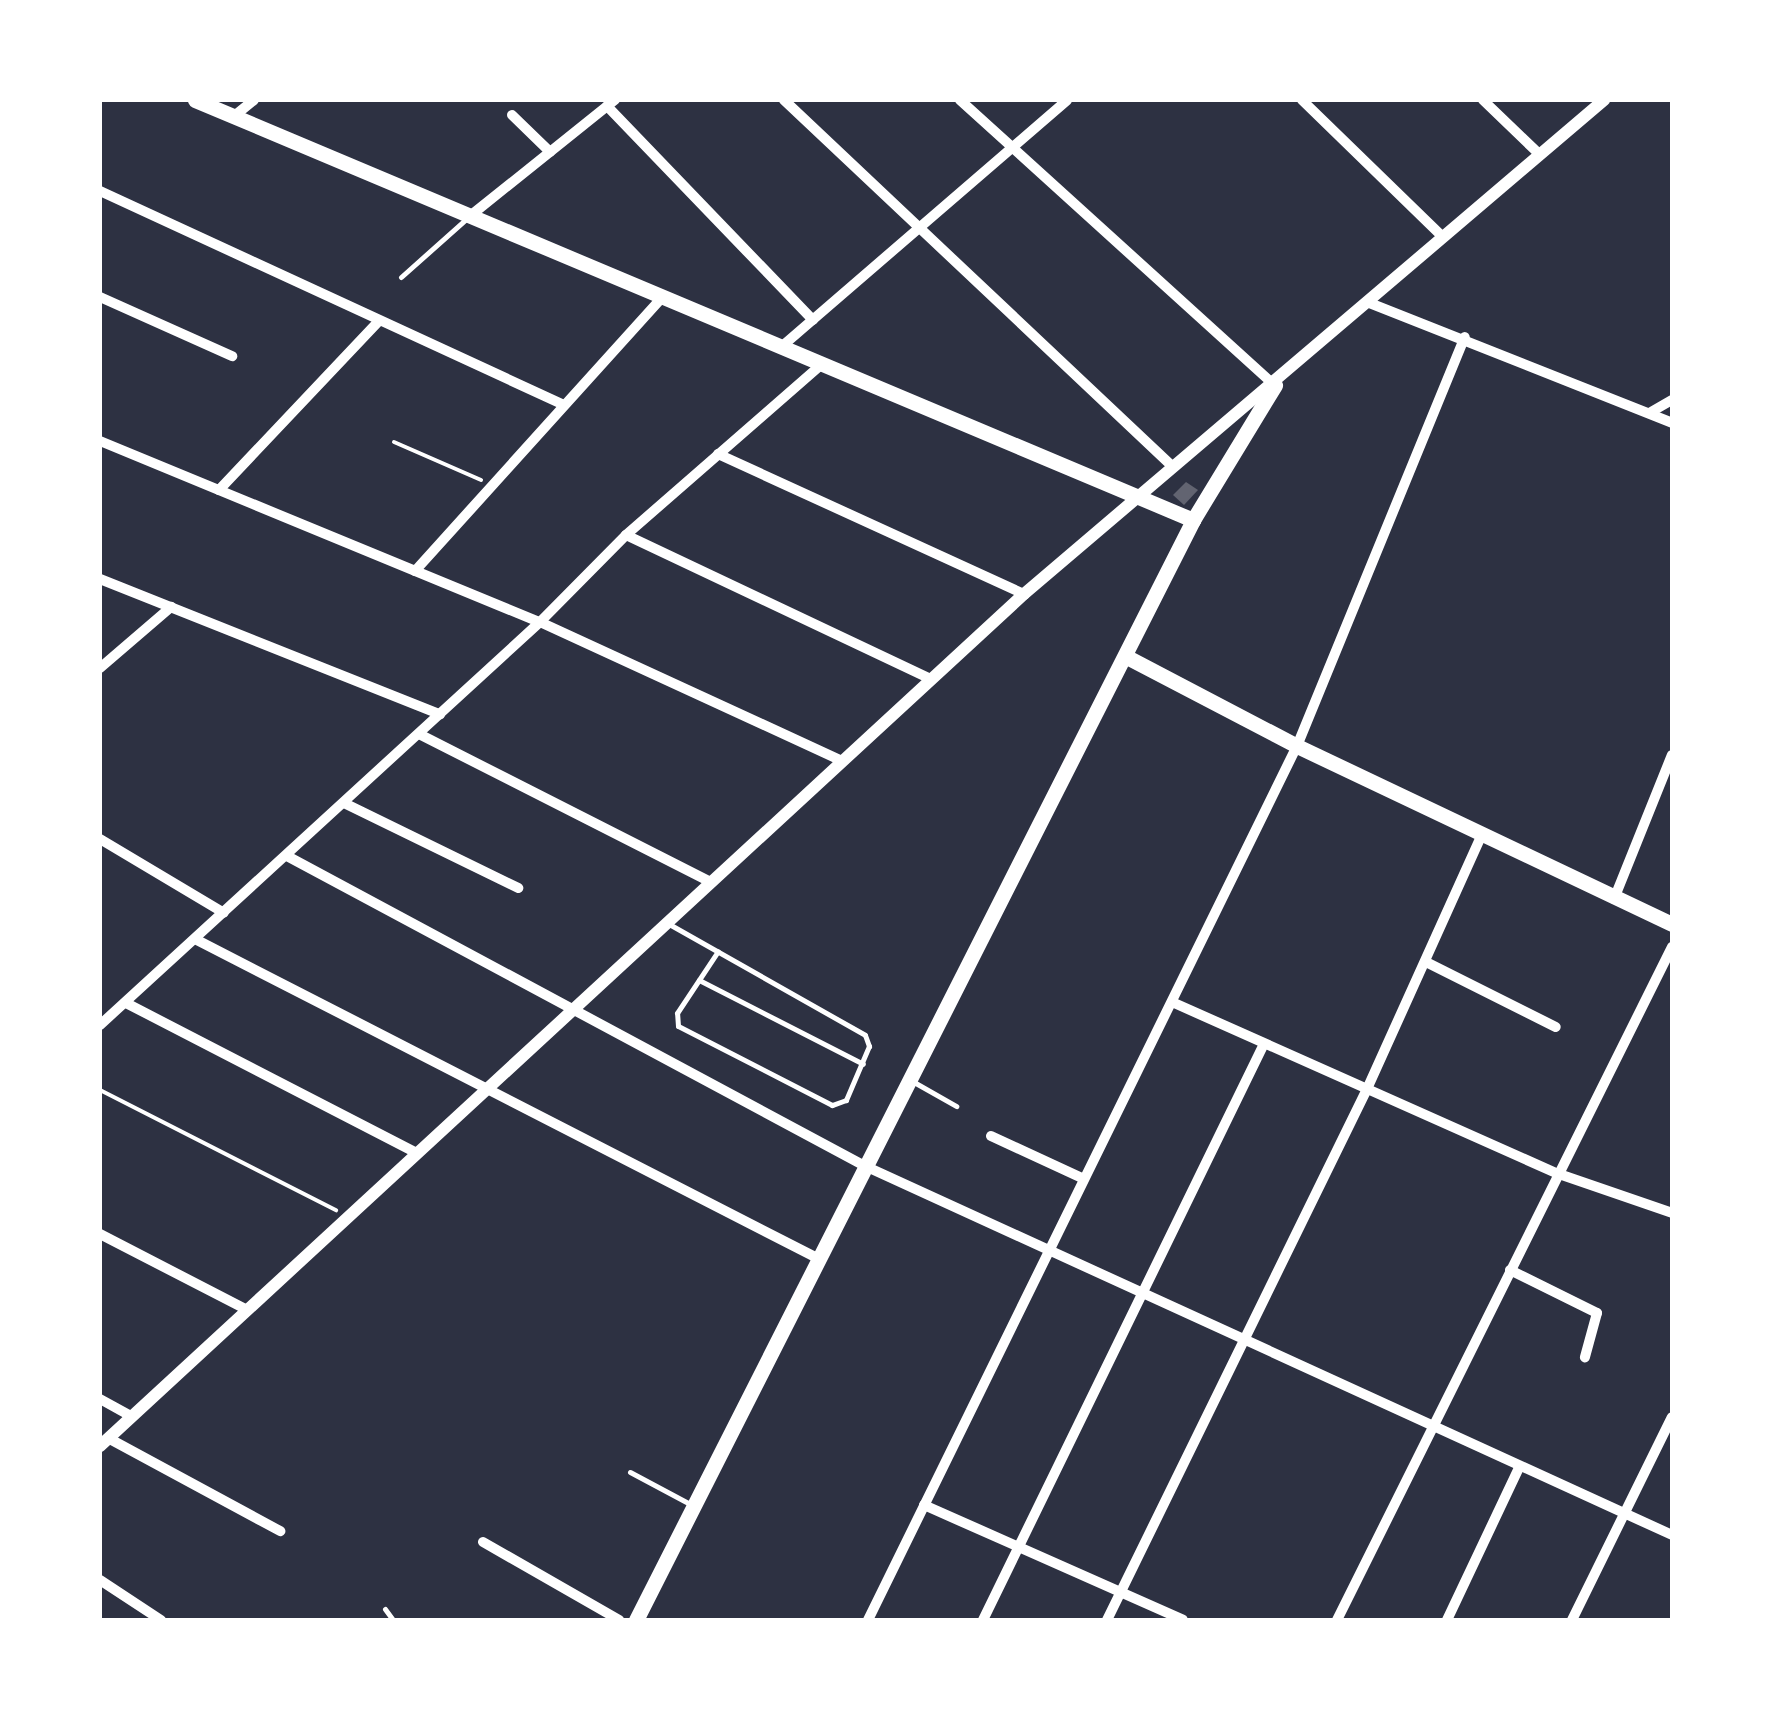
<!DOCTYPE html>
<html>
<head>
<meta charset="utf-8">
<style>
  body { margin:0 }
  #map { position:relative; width:1772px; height:1720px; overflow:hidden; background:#2d3142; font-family:Overpass,sans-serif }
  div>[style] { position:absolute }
  .building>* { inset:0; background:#626471 }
  .path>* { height:4px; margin:-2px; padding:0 2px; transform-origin:2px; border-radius:2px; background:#fff }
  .service>* { height:5px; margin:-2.5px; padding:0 2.5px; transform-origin:2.5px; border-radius:2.5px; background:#fff }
  .minor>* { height:10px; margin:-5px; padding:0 5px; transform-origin:5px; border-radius:5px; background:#fff }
  .tertiary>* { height:12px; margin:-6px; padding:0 6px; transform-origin:6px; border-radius:6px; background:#fff }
  .secondary>* { height:15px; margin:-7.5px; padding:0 7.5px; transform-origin:7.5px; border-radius:7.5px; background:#fff }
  span { translate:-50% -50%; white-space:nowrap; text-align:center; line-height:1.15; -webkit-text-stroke:9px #fff; paint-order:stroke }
  .frame { position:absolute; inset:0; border:102px solid #fff; pointer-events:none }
</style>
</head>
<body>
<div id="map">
  <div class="building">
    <div style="clip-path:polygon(1186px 482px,1198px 490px,1184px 505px,1173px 495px)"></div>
  </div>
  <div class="path">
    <div style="left:394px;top:442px;width:95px;rotate:23.6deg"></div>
    <div style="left:100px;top:1090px;width:265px;rotate:27deg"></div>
  </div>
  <div class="service">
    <div style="left:401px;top:277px;width:87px;rotate:-41.7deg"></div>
    <div style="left:669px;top:924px;width:225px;rotate:29.5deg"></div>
    <div style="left:865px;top:1035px;width:12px;rotate:70deg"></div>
    <div style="left:869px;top:1046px;width:59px;rotate:113.1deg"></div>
    <div style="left:846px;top:1100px;width:15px;rotate:160deg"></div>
    <div style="left:832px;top:1105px;width:173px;rotate:-152.8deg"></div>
    <div style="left:678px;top:1026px;width:13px;rotate:-94deg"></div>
    <div style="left:677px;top:1013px;width:74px;rotate:-56.5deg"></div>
    <div style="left:699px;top:980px;width:184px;rotate:27.1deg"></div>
    <div style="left:912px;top:1081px;width:51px;rotate:29.6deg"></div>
    <div style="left:630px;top:1472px;width:68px;rotate:28.1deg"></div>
    <div style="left:385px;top:1609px;width:14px;rotate:54deg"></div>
  </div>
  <div class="minor">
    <div style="left:784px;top:100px;width:533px;rotate:43.33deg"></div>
    <div style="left:960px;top:100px;width:424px;rotate:42.2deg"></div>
    <div style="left:1302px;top:100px;width:192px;rotate:44.2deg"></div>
    <div style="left:1483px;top:100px;width:76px;rotate:43.9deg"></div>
    <div style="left:607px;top:106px;width:297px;rotate:46.1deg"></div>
    <div style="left:512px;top:115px;width:53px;rotate:44.2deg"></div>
    <div style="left:233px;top:117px;width:27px;rotate:-39deg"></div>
    <div style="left:100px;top:191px;width:511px;rotate:24.76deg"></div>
    <div style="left:470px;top:216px;width:186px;rotate:-38.7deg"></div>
    <div style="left:100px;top:297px;width:145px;rotate:24.1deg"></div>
    <div style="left:1367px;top:302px;width:328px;rotate:21.6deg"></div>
    <div style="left:780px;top:348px;width:379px;rotate:-40.8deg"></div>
    <div style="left:1651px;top:412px;width:24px;rotate:-30deg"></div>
    <div style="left:100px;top:441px;width:476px;rotate:22.4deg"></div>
    <div style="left:540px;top:622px;width:332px;rotate:24.7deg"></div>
    <div style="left:718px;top:454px;width:337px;rotate:24.6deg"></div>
    <div style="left:219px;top:490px;width:233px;rotate:-46.6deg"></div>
    <div style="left:626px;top:535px;width:337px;rotate:25.3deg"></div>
    <div style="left:415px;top:571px;width:368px;rotate:-47.9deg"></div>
    <div style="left:100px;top:579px;width:366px;rotate:21.7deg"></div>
    <div style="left:100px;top:668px;width:94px;rotate:-40.7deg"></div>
    <div style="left:419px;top:734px;width:327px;rotate:26.9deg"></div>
    <div style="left:344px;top:803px;width:194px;rotate:26deg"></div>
    <div style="left:100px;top:839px;width:144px;rotate:30.8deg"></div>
    <div style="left:287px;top:856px;width:656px;rotate:28.21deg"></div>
    <div style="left:865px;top:1166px;width:887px;rotate:24.57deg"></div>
    <div style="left:1614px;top:899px;width:155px;rotate:-68.1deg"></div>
    <div style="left:195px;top:939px;width:697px;rotate:27.15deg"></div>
    <div style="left:1426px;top:962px;width:145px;rotate:26.6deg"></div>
    <div style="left:1172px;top:1002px;width:424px;rotate:24deg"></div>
    <div style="left:1559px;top:1174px;width:120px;rotate:19deg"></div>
    <div style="left:126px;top:1003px;width:326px;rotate:27.3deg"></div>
    <div style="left:100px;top:1025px;width:597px;rotate:-42.49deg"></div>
    <div style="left:540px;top:622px;width:122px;rotate:-45.3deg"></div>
    <div style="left:626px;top:535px;width:257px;rotate:-41.1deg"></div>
    <div style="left:991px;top:1136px;width:102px;rotate:24.8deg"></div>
    <div style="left:100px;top:1234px;width:165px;rotate:27.3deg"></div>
    <div style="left:1510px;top:1270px;width:97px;rotate:26.3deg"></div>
    <div style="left:1597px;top:1313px;width:46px;rotate:105.3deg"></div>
    <div style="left:100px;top:1399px;width:35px;rotate:29deg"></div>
    <div style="left:108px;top:1438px;width:196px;rotate:28.4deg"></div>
    <div style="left:924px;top:1505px;width:283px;rotate:23.9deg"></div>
    <div style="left:483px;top:1542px;width:157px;rotate:29.8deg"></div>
    <div style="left:100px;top:1580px;width:73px;rotate:33.3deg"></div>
    <div style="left:868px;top:1620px;width:974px;rotate:-63.86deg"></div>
    <div style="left:1297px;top:746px;width:442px;rotate:-67.7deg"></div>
    <div style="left:983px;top:1620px;width:639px;rotate:-64deg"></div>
    <div style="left:1107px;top:1620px;width:591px;rotate:-63.91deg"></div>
    <div style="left:1367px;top:1089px;width:277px;rotate:-65.7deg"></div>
    <div style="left:1337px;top:1620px;width:752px;rotate:-63.54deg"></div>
    <div style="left:1447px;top:1620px;width:168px;rotate:-64.7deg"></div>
    <div style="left:1572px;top:1620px;width:226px;rotate:-63.8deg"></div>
  </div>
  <div class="tertiary">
    <div style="left:100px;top:1446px;width:1257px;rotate:-42.68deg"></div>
    <div style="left:1024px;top:594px;width:762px;rotate:-40.42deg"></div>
  </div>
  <div class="secondary">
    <div style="left:195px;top:100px;width:1083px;rotate:22.82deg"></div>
    <div style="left:1125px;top:656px;width:194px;rotate:27.6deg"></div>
    <div style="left:1297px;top:746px;width:415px;rotate:25.4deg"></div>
    <div style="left:636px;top:1620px;width:1233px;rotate:-63.14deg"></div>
    <div style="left:1193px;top:520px;width:158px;rotate:-58.7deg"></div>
  </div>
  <div class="frame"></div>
</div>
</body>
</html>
